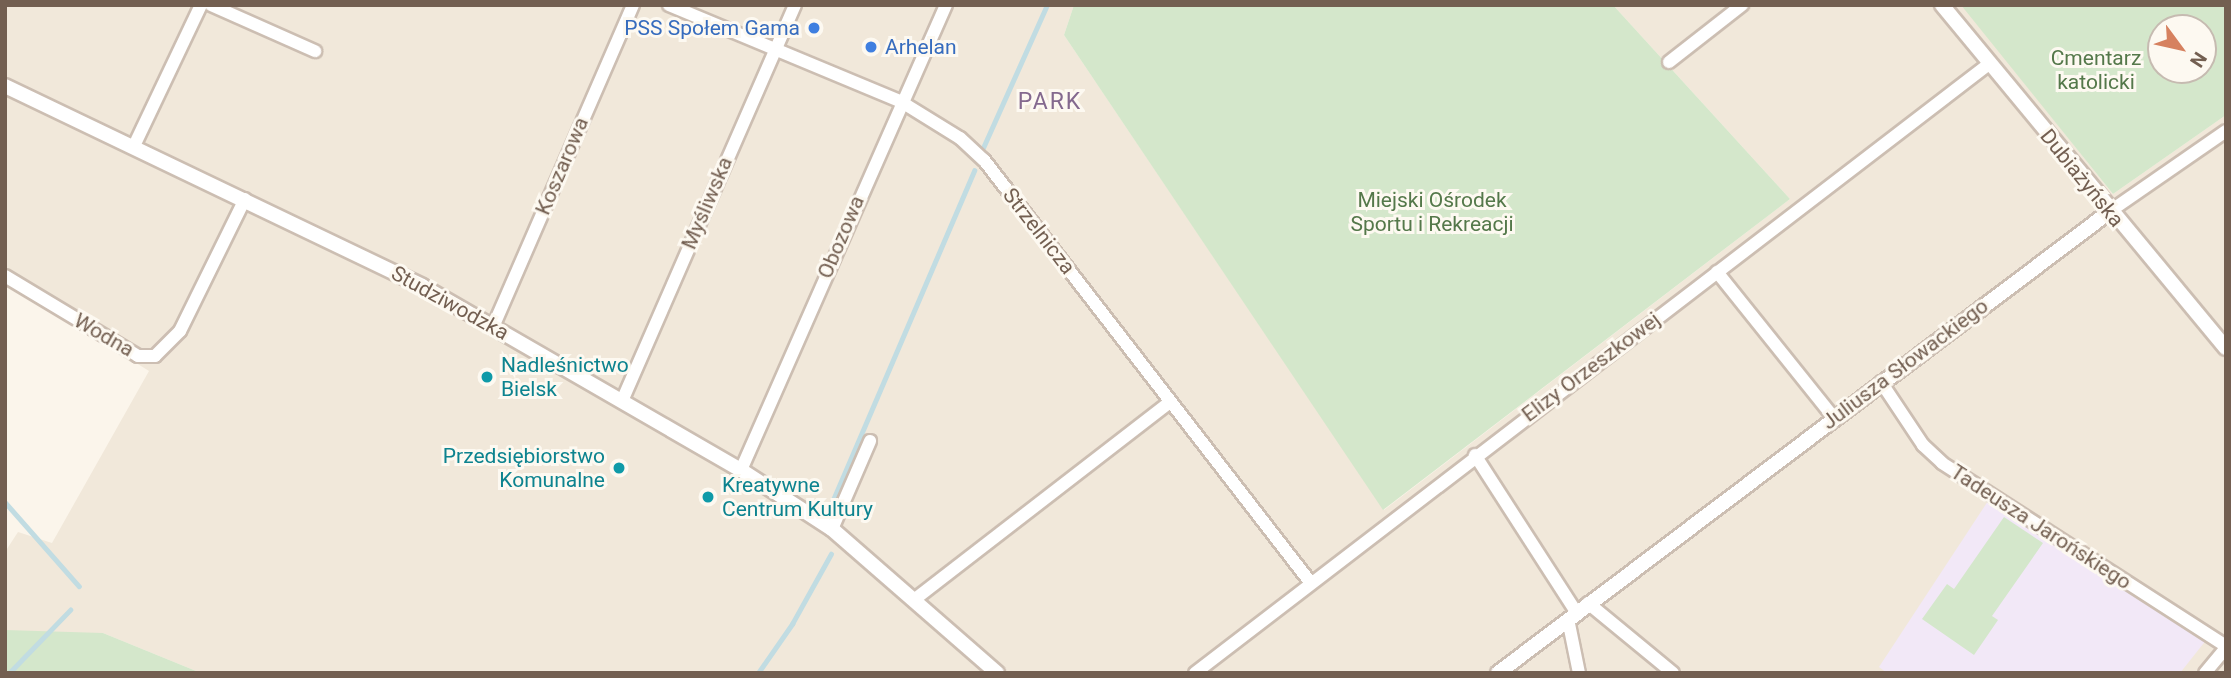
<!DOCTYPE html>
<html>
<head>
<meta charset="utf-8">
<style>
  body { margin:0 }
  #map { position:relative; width:2231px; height:678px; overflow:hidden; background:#fbf5eb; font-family:Roboto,sans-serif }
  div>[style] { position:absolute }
  .residential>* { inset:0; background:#f1e8da }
  .education>* { inset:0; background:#f2e8f7 }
  .green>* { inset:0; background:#d4e7cb }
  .stream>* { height:4.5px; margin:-2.25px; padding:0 2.25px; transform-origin:2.25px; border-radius:2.25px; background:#c1dce2 }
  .roads { filter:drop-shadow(2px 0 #ccbeb2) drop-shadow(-2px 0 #ccbeb2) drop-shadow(0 2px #ccbeb2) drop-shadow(0 -2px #ccbeb2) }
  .minor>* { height:12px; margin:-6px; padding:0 6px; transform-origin:6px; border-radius:6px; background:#fff }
  .tertiary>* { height:14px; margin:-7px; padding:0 7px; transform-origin:7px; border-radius:7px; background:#fff }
  .dots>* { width:19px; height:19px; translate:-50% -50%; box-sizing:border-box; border:4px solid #fdf9f1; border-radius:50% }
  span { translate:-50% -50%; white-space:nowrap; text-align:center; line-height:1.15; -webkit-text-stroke:6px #fdf9f1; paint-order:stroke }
  .shop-label { font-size:21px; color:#366cbe }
  .right { translate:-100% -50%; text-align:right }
  .left { translate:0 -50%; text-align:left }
  .park-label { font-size:21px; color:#54784a }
  .street-label { font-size:21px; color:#735f51 }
  .culture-label { font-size:21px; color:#0d838f }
  .neighbourhood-label { font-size:23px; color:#84698e; letter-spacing:2px }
  .frame { position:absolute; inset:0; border:7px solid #735f51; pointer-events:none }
  .north { position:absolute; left:2147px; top:14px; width:70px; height:70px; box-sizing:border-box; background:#fdf9f1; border:2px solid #c6bbb1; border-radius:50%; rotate:123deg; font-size:19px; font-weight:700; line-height:28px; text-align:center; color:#735f51 }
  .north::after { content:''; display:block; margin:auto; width:24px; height:32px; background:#d6815f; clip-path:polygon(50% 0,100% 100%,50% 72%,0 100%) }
</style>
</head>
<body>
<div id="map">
  <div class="residential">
    <div style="clip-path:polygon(5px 5px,1074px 5px,1064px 35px,1384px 510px,1790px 199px,1613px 5px,1962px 5px,2113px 194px,2226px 115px,2226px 673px,201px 673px,103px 633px,5px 651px,5px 552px,18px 532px,52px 543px,149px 371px,5px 281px)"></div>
  </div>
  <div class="education">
    <div style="clip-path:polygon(1990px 498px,2207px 639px,2180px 673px,1887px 673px,1879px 667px)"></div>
  </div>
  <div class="green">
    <div style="clip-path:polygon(1074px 5px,1613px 5px,1790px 199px,1383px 510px,1064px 35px)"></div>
    <div style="clip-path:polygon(evenodd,1961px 5px,2226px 5px,2226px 115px,2113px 194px,1961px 5px,2161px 28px,2203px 28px,2203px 70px,2161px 70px,2161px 28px)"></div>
    <div style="clip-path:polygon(2004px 517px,2043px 543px,1992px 616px,1998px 620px,1974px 655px,1922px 619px,1947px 584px,1954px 589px)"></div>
    <div style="clip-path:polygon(5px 630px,103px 633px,201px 673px,5px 673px)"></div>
  </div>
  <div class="stream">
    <div style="left:983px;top:148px;width:157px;rotate:-65.9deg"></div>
    <div style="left:5px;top:502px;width:112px;rotate:48.6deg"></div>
    <div style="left:830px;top:507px;width:366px;rotate:-66.8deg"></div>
    <div style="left:9px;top:673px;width:88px;rotate:-45.9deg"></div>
    <div style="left:758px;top:673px;width:60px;rotate:-55.2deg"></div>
    <div style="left:792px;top:624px;width:80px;rotate:-60.9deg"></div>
  </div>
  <div class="roads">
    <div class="minor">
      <div style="left:211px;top:5px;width:114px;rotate:23.9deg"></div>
      <div style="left:669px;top:5px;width:250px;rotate:22.6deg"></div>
      <div style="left:900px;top:101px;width:70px;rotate:31.7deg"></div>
      <div style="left:960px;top:138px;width:33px;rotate:43deg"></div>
      <div style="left:984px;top:160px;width:533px;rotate:52.31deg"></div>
      <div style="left:1669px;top:62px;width:93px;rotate:-38deg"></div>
      <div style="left:134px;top:146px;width:156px;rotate:-64.6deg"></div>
      <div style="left:2109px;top:212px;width:142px;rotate:-34.7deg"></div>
      <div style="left:1717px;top:272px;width:187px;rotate:51.3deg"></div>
      <div style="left:5px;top:276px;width:155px;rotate:31deg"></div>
      <div style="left:138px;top:356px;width:17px"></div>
      <div style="left:155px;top:356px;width:35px;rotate:-45deg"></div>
      <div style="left:180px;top:331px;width:147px;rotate:-63.8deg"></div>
      <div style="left:493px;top:327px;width:351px;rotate:-66.5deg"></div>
      <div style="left:1881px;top:382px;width:76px;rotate:56.3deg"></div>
      <div style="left:1923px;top:445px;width:26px;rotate:43deg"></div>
      <div style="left:1942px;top:463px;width:338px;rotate:32.8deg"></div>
      <div style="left:622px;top:401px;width:432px;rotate:-66.4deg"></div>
      <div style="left:1475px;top:455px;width:187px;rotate:57.2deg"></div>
      <div style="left:741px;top:470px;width:508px;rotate:-66.21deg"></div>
      <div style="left:832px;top:529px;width:96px;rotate:-66.6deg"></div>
      <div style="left:915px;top:599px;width:322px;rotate:-37.7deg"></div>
      <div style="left:1588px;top:603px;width:110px;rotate:39.5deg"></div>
      <div style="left:1568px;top:619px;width:55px;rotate:78.5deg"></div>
      <div style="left:1195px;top:673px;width:1001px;rotate:-37.49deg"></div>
      <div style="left:2205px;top:673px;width:33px;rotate:-50deg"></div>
    </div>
    <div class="tertiary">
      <div style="left:1942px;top:5px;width:445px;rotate:50.4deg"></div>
      <div style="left:5px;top:86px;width:462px;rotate:25.6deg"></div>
      <div style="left:422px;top:286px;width:368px;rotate:30deg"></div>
      <div style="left:741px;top:470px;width:108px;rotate:33deg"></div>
      <div style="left:832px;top:529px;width:219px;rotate:41.1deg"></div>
      <div style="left:1498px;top:673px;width:765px;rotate:-37.03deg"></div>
    </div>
  </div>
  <div class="dots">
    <div style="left:814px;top:28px;background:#3f7fe0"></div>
    <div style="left:871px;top:47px;background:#3f7fe0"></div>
    <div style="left:487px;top:377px;background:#0f9aa8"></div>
    <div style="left:619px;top:468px;background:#0f9aa8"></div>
    <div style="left:708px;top:497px;background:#0f9aa8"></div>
  </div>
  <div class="shop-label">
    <span class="right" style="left:800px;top:28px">PSS Społem Gama</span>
    <span class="left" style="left:885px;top:47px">Arhelan</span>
  </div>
  <div class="park-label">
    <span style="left:2096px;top:70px">Cmentarz<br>katolicki</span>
    <span style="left:1432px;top:212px">Miejski Ośrodek<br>Sportu i Rekreacji</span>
  </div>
  <div class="street-label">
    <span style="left:562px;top:166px;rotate:-67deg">Koszarowa</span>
    <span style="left:2082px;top:178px;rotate:51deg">Dubiażyńska</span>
    <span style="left:707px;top:203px;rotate:-67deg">Myśliwska</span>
    <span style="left:1039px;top:231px;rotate:52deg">Strzelnicza</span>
    <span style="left:841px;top:237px;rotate:-67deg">Obozowa</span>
    <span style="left:450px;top:303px;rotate:29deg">Studziwodzka</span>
    <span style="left:104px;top:335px;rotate:30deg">Wodna</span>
    <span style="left:1905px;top:364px;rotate:-37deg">Juliusza Słowackiego</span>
    <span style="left:1591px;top:367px;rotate:-37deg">Elizy Orzeszkowej</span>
    <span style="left:2041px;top:527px;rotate:33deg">Tadeusza Jarońskiego</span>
  </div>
  <div class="culture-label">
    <span class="left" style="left:501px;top:377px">Nadleśnictwo<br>Bielsk</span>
    <span class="right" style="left:605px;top:468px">Przedsiębiorstwo<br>Komunalne</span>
    <span class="left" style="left:722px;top:497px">Kreatywne<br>Centrum Kultury</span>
  </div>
  <div class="neighbourhood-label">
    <span style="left:1050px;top:102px">PARK</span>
  </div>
  <div class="frame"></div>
  <div class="north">N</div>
</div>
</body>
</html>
